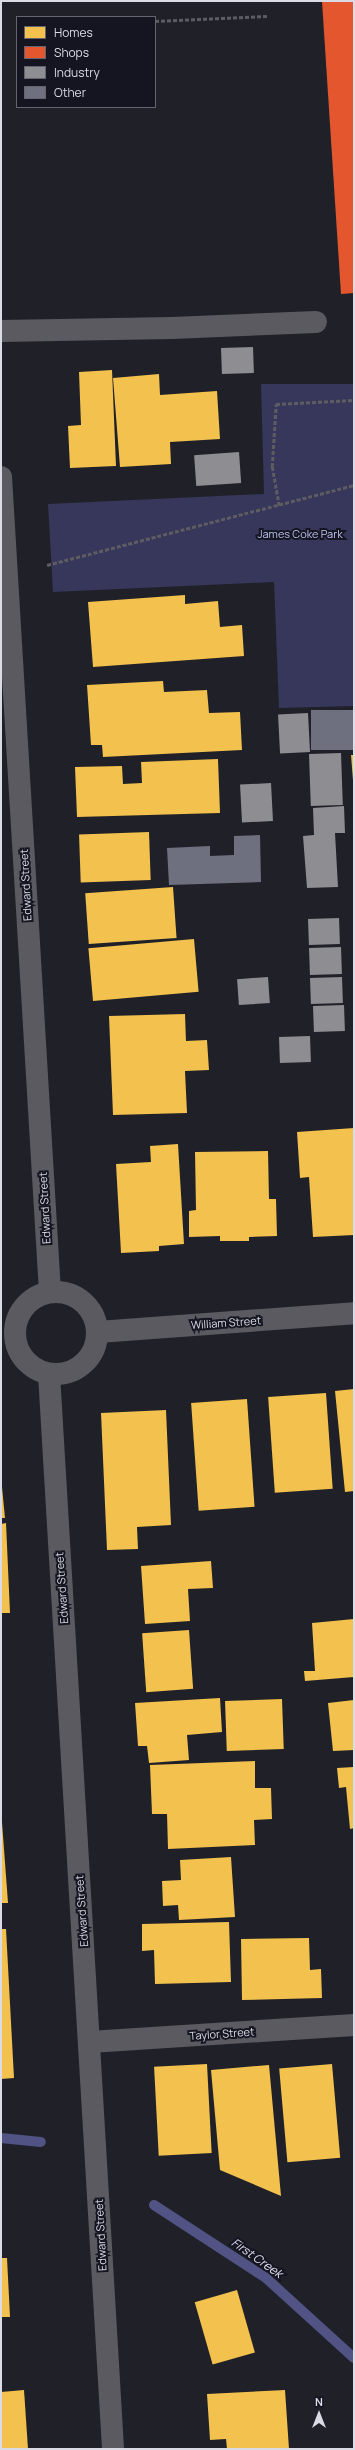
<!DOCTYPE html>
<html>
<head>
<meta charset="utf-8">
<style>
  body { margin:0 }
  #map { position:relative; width:355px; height:2450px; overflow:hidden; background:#202128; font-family:Manrope,sans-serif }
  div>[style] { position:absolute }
  .green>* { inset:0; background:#36375a }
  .homes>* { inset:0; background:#f2c14e; transform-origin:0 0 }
  .shops>* { inset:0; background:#e4572e }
  .industry>* { inset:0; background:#8d8d92; transform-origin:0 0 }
  .stream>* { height:10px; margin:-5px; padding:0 5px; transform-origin:5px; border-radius:5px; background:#515385 }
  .building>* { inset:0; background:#6f707f; transform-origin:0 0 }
  .path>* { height:2.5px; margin-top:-1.25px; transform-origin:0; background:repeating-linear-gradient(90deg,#5c5c62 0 4px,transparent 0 6px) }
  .minor>* { height:22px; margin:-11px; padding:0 11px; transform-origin:11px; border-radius:11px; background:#5a5a60 }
  .minor>.ring { margin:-11px; padding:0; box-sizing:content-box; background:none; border:22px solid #5a5a60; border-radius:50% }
  span { translate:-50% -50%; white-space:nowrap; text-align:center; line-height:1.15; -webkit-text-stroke:4px #141521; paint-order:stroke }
  .park-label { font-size:11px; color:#bdc1f2 }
  .street-label { font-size:11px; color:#dadbe4 }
  .water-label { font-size:12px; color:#dfe1f2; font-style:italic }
  .frame { position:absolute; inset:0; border:2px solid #dadbe4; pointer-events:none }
  .legend { position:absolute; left:16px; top:16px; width:140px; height:92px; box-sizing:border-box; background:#141521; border:1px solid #63646f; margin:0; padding:5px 7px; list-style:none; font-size:12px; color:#dadbe4 }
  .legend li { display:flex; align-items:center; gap:8px; height:20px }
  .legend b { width:20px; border:1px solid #63646f }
  .north { position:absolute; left:299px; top:2394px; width:40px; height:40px; -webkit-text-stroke:3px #141521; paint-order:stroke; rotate:0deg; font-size:11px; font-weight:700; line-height:16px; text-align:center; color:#dadbe4 }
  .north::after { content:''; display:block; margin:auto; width:14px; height:18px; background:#dadbe4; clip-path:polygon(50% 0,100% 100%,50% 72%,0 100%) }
</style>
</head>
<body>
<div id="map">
  <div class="green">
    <div style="clip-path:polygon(261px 384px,354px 384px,354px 706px,279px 708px,274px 582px,53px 592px,48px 504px,264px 494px)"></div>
  </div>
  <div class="homes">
    <div style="clip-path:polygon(112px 370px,116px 466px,70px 468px,68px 426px,81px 425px,79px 372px)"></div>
    <div style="clip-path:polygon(159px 374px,160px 395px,217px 391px,220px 439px,170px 442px,171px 464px,120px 467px,113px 378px)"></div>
    <div style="clip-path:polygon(185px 595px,185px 604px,218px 601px,220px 627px,242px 625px,244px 656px,93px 667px,88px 602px)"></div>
    <div style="clip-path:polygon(163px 681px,164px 692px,207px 690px,209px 713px,240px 712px,242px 750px,103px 757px,102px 745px,91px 745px,87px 685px)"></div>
    <div style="clip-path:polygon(351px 755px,354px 755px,354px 780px,353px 780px)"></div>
    <div style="clip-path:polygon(218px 759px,220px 813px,77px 817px,75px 767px,122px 766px,123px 784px,142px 783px,141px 762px)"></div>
    <div style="left:149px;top:832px;width:48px;height:70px;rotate:88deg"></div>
    <div style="left:173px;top:887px;width:51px;height:88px;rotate:86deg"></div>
    <div style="left:194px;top:939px;width:53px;height:106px;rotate:85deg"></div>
    <div style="clip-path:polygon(185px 1014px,186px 1041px,207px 1040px,209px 1070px,185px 1071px,187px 1113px,113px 1115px,109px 1016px)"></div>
    <div style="clip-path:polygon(354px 1128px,354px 1235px,313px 1237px,309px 1177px,300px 1178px,297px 1132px)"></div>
    <div style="clip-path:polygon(178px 1144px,184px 1244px,159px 1246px,159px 1251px,121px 1253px,116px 1164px,151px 1162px,150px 1146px)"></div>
    <div style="clip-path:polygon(268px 1151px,269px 1199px,276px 1199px,277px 1236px,249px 1237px,249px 1241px,220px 1241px,220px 1236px,189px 1237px,189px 1211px,196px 1210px,195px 1152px)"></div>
    <div style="clip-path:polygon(354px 1389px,354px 1491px,345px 1492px,335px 1391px)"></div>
    <div style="left:326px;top:1393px;width:96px;height:58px;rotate:86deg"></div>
    <div style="left:247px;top:1399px;width:108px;height:56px;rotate:86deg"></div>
    <div style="clip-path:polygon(166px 1410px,171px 1525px,137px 1527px,138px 1549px,107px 1550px,101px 1413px)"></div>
    <div style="clip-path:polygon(1px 1477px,5px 1518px,1px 1518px)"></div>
    <div style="clip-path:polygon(6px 1523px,10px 1613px,1px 1613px,1px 1524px)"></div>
    <div style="clip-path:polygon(211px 1561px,213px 1588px,188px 1589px,190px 1621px,145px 1624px,141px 1566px)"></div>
    <div style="clip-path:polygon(354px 1619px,354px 1677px,305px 1681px,304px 1671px,315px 1671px,312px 1623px)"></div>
    <div style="left:189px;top:1630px;width:59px;height:47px;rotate:86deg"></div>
    <div style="clip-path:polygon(220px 1698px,222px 1732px,187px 1735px,189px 1760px,149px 1763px,147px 1746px,138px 1746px,135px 1703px)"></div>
    <div style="left:282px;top:1699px;width:50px;height:57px;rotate:88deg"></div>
    <div style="clip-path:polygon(354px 1700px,354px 1750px,333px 1751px,328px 1703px)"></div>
    <div style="clip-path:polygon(255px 1761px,255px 1788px,271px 1788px,272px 1819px,254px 1820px,255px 1845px,168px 1849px,167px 1814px,152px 1814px,150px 1765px)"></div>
    <div style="clip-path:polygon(354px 1767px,354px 1828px,350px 1829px,346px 1787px,339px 1788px,337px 1768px)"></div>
    <div style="clip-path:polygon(1px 1809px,8px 1903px,1px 1903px)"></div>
    <div style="clip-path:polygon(231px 1857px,235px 1917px,179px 1920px,178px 1905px,163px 1906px,162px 1881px,181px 1880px,180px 1860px)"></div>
    <div style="clip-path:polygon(229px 1922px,231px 1982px,155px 1984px,154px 1950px,142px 1951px,142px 1924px)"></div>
    <div style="clip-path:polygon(1px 1929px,6px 1929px,14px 2078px,1px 2079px)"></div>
    <div style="clip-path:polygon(309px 1938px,310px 1970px,321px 1969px,322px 1998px,242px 2000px,241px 1939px)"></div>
    <div style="left:207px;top:2064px;width:89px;height:53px;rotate:87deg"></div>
    <div style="left:332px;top:2064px;width:94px;height:53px;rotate:85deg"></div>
    <div style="clip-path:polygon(269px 2065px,281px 2196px,220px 2170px,211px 2070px)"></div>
    <div style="clip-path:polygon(1px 2258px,7px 2258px,10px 2317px,1px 2317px)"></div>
    <div style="left:237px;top:2290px;width:65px;height:44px;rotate:74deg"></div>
    <div style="clip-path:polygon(24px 2390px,28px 2449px,1px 2449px,1px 2392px)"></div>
    <div style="clip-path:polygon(285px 2390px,289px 2449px,227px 2449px,226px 2439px,210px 2440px,207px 2394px)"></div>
  </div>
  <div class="shops">
    <div style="clip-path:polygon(322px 1px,354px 1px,354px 293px,341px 294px)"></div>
  </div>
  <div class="industry">
    <div style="left:253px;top:347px;width:26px;height:32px;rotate:88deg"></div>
    <div style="left:239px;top:452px;width:31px;height:45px;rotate:86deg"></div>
    <div style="left:308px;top:713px;width:39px;height:30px;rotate:87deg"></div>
    <div style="left:341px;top:753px;width:52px;height:32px;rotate:88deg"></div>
    <div style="left:271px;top:783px;width:38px;height:31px;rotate:87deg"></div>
    <div style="clip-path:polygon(344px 806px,345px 833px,335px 833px,338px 887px,307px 888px,303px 836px,314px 835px,313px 808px)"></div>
    <div style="left:339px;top:918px;width:26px;height:31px;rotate:88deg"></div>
    <div style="left:341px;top:947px;width:27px;height:32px;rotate:88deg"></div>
    <div style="left:268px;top:977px;width:26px;height:31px;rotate:86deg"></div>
    <div style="left:342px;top:977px;width:26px;height:32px;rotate:88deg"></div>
    <div style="left:344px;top:1005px;width:26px;height:31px;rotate:88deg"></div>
    <div style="left:310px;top:1036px;width:26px;height:31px;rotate:88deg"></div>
  </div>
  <div class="stream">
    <div style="left:1px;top:2138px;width:40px;rotate:5.7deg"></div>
    <div style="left:154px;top:2205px;width:134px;rotate:33.1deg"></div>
    <div style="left:266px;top:2278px;width:119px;rotate:42.3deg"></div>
  </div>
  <div class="building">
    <div style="left:354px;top:710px;width:40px;height:43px;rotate:90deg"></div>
    <div style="clip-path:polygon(260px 835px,261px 882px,169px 885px,167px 848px,210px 846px,210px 856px,234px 855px,234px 836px)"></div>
  </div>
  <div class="path">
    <div style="left:155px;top:21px;width:112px;rotate:-2.6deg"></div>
    <div style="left:279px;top:506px;width:40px;rotate:-100deg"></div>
    <div style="left:272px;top:467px;width:63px;rotate:-86.4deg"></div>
    <div style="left:276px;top:404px;width:78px;rotate:-2.9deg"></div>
    <div style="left:47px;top:565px;width:317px;rotate:-14.6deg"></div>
  </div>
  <div class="minor">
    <div style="left:1px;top:331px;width:171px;rotate:-1deg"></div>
    <div style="left:172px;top:328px;width:144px;rotate:-2.4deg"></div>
    <div style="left:1px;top:477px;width:816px;rotate:86.56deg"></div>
    <div class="ring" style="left:15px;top:1292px;width:60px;height:60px"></div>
    <div style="left:98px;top:1332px;width:257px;rotate:-4.2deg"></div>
    <div style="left:49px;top:1374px;width:1077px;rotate:86.59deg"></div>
    <div style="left:90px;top:2042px;width:265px;rotate:-3.7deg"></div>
  </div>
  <div class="park-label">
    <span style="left:300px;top:534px">James Coke Park</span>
  </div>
  <div class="street-label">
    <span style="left:26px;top:885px;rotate:-93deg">Edward Street</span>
    <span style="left:45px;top:1208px;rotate:-93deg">Edward Street</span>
    <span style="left:226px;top:1323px;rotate:-4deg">William Street</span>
    <span style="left:62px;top:1588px;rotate:-94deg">Edward Street</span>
    <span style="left:82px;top:1911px;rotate:-94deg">Edward Street</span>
    <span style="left:222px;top:2034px;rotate:-4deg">Taylor Street</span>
    <span style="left:101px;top:2235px;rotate:-93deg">Edward Street</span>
  </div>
  <div class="water-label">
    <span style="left:257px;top:2258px;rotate:35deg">First Creek</span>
  </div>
  <div class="frame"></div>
  <ul class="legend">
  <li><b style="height:11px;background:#f2c14e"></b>Homes</li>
  <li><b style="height:11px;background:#e4572e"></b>Shops</li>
  <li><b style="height:11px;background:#8d8d92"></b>Industry</li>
  <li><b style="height:11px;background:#6f707f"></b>Other</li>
  </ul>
  <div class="north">N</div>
</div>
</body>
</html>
